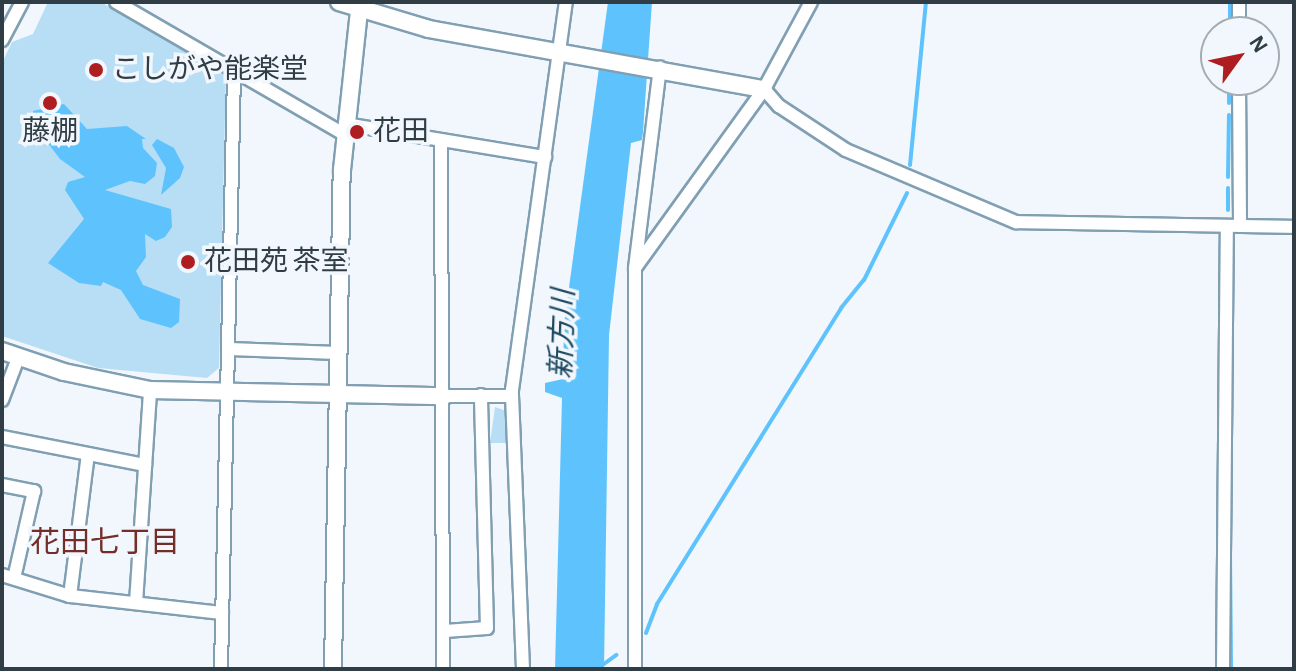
<!DOCTYPE html>
<html>
<head>
<meta charset="utf-8">
<style>
  body { margin:0 }
  #map { position:relative; width:1296px; height:671px; overflow:hidden; background:#f1f7fc; font-family:"Alegreya Sans","Noto Sans JP",sans-serif }
  div>[style] { position:absolute }
  .green>* { inset:0; background:#b8def6 }
  .water>* { inset:0; background:#5ec3fc }
  .stream>* { height:4px; margin:-2px; padding:0 2px; transform-origin:2px; border-radius:2px; background:#5ec3fc }
  .roads { filter:drop-shadow(2px 0 #819fb3) drop-shadow(-2px 0 #819fb3) drop-shadow(0 2px #819fb3) drop-shadow(0 -2px #819fb3) }
  .street>* { height:12px; margin:-6px; padding:0 6px; transform-origin:6px; border-radius:6px; background:#fff }
  .secondary>* { height:16px; margin:-8px; padding:0 8px; transform-origin:8px; border-radius:8px; background:#fff }
  .dots>* { width:22px; height:22px; translate:-50% -50%; box-sizing:border-box; border:4px solid #f1f7fc; border-radius:50% }
  span { translate:-50% -50%; white-space:nowrap; text-align:center; line-height:1.15; -webkit-text-stroke:7px #f1f7fc; paint-order:stroke }
  .poi-label { font-size:28px; color:#303d45 }
  .left { translate:0 -50%; text-align:left }
  .water-label { font-size:30px; color:#1f4961; font-style:italic }
  .neighbourhood-label { font-size:30px; color:#742e29 }
  .frame { position:absolute; inset:0; border:4px solid #303d45; pointer-events:none }
  .north { position:absolute; left:1200px; top:16px; width:80px; height:80px; box-sizing:border-box; background:#f1f7fc; border:2px solid #a4adb3; border-radius:50%; rotate:57deg; font-size:22px; font-weight:700; line-height:32px; text-align:center; color:#303d45 }
  .north::after { content:''; display:block; margin:auto; width:28px; height:36px; background:#ae1d1f; clip-path:polygon(50% 0,100% 100%,50% 72%,0 100%) }
</style>
</head>
<body>
<div id="map">
  <div class="green">
    <div style="clip-path:polygon(48px 2px,101px 2px,226px 74px,219px 368px,207px 378px,98px 368px,2px 336px,2px 63px,12px 42px,33px 34px)"></div>
    <div style="clip-path:polygon(495px 407px,509px 412px,512px 443px,490px 443px)"></div>
  </div>
  <div class="water">
    <div style="clip-path:polygon(608px 2px,652px 2px,643px 132px,642px 140px,631px 143px,609px 335px,604px 669px,555px 669px,562px 398px,545px 392px,545px 383px,563px 379px,564px 324px)"></div>
    <div style="clip-path:polygon(64px 104px,87px 129px,127px 126px,146px 139px,142px 139px,143px 148px,157px 163px,155px 176px,145px 184px,130px 181px,105px 190px,171px 209px,172px 227px,165px 237px,156px 241px,145px 234px,146px 257px,136px 271px,143px 285px,180px 299px,179px 322px,171px 328px,140px 319px,121px 290px,103px 282px,101px 286px,79px 283px,48px 263px,84px 219px,65px 190px,68px 182px,85px 177px,60px 159px,34px 125px,33px 111px)"></div>
    <div style="clip-path:polygon(157px 139px,174px 148px,184px 167px,180px 178px,161px 195px,166px 168px,152px 145px)"></div>
  </div>
  <div class="stream">
    <div style="left:1230px;top:32px;width:30px;rotate:-90deg"></div>
    <div style="left:1229px;top:103px;width:23px;rotate:-90deg"></div>
    <div style="left:910px;top:165px;width:164px;rotate:-84.4deg"></div>
    <div style="left:1228px;top:177px;width:62px;rotate:-89.1deg"></div>
    <div style="left:1228px;top:210px;width:22px;rotate:-90deg"></div>
    <div style="left:1230px;top:553px;width:116px;rotate:89.5deg"></div>
    <div style="left:646px;top:633px;width:31px;rotate:-69deg"></div>
    <div style="left:657px;top:604px;width:349px;rotate:-58.1deg"></div>
    <div style="left:841px;top:308px;width:36px;rotate:-51deg"></div>
    <div style="left:864px;top:280px;width:97px;rotate:-63.7deg"></div>
    <div style="left:597px;top:669px;width:24px;rotate:-36deg"></div>
  </div>
  <div class="roads">
    <div class="street">
      <div style="left:116px;top:2px;width:263px;rotate:30.1deg"></div>
      <div style="left:1239px;top:2px;width:30px;rotate:90deg"></div>
      <div style="left:2px;top:40px;width:43px;rotate:-62.2deg"></div>
      <div style="left:1239px;top:80px;width:146px;rotate:89.6deg"></div>
      <div style="left:764px;top:89px;width:23px;rotate:49deg"></div>
      <div style="left:779px;top:106px;width:80px;rotate:33.3deg"></div>
      <div style="left:846px;top:150px;width:185px;rotate:23deg"></div>
      <div style="left:1016px;top:222px;width:278px;rotate:1deg"></div>
      <div style="left:345px;top:124px;width:203px;rotate:9.4deg"></div>
      <div style="left:441px;top:141px;width:528px;rotate:89.78deg"></div>
      <div style="left:635px;top:268px;width:221px;rotate:-54.2deg"></div>
      <div style="left:764px;top:89px;width:99px;rotate:-61.6deg"></div>
      <div style="left:229px;top:349px;width:109px;rotate:2.1deg"></div>
      <div style="left:444px;top:396px;width:68px"></div>
      <div style="left:2px;top:400px;width:45px;rotate:-69.1deg"></div>
      <div style="left:2px;top:437px;width:146px;rotate:11.1deg"></div>
      <div style="left:2px;top:485px;width:33px;rotate:11deg"></div>
      <div style="left:34px;top:491px;width:89px;rotate:102.9deg"></div>
      <div style="left:2px;top:575px;width:71px;rotate:17.2deg"></div>
      <div style="left:70px;top:596px;width:153px;rotate:6.4deg"></div>
      <div style="left:70px;top:596px;width:143px;rotate:-82.8deg"></div>
      <div style="left:136px;top:603px;width:213px;rotate:-86.2deg"></div>
      <div style="left:445px;top:631px;width:42px;rotate:-4.1deg"></div>
      <div style="left:487px;top:628px;width:233px;rotate:-91.5deg"></div>
      <div style="left:221px;top:669px;width:598px;rotate:-88.75deg"></div>
      <div style="left:523px;top:669px;width:279px;rotate:-92.3deg"></div>
      <div style="left:512px;top:390px;width:392px;rotate:-82.1deg"></div>
      <div style="left:635px;top:669px;width:401px;rotate:-90deg"></div>
      <div style="left:635px;top:268px;width:202px;rotate:-82.9deg"></div>
      <div style="left:1223px;top:669px;width:443px;rotate:-89.5deg"></div>
    </div>
    <div class="secondary">
      <div style="left:339px;top:2px;width:94px;rotate:16.7deg"></div>
      <div style="left:429px;top:29px;width:340px;rotate:10.2deg"></div>
      <div style="left:2px;top:351px;width:65px;rotate:18.7deg"></div>
      <div style="left:64px;top:372px;width:88px;rotate:11.8deg"></div>
      <div style="left:150px;top:390px;width:294px;rotate:1.2deg"></div>
      <div style="left:333px;top:669px;width:499px;rotate:-89deg"></div>
      <div style="left:342px;top:170px;width:169px;rotate:-83.9deg"></div>
    </div>
  </div>
  <div class="dots">
    <div style="left:96px;top:70px;background:#ae1d1f"></div>
    <div style="left:50px;top:103px;background:#ae1d1f"></div>
    <div style="left:357px;top:132px;background:#ae1d1f"></div>
    <div style="left:188px;top:262px;background:#ae1d1f"></div>
  </div>
  <div class="poi-label">
    <span class="left" style="left:112px;top:70px">こしがや能楽堂</span>
    <span style="left:50px;top:132px">藤棚</span>
    <span class="left" style="left:373px;top:132px">花田</span>
    <span class="left" style="left:204px;top:262px">花田苑 茶室</span>
  </div>
  <div class="water-label">
    <span style="left:563px;top:334px;rotate:-88deg">新方川</span>
  </div>
  <div class="neighbourhood-label">
    <span style="left:105px;top:543px">花田七丁目</span>
  </div>
  <div class="frame"></div>
  <div class="north">N</div>
</div>
</body>
</html>
